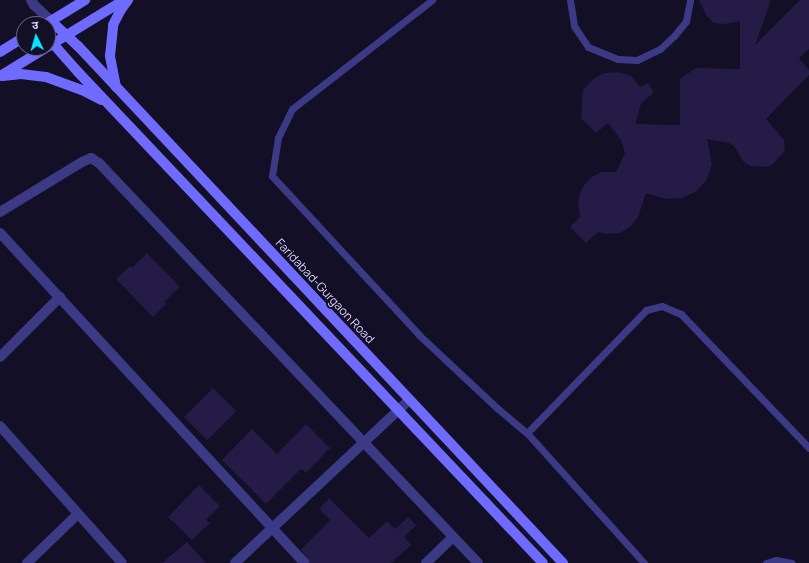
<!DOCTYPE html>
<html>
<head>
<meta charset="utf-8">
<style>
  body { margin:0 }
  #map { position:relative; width:809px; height:563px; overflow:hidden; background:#130f26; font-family:Manrope,"Noto Sans Devanagari",sans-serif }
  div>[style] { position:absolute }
  .building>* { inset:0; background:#241b47; transform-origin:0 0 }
  .lane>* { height:7px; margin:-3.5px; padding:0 3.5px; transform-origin:3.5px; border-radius:3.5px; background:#3d3a85 }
  .street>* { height:10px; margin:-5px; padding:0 5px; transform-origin:5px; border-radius:5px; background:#3d3a85 }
  .secondary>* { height:10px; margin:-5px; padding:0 5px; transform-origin:5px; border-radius:5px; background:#6f6bff }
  span { translate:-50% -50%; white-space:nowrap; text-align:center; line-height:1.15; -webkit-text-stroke:4px #130f26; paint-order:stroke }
  .street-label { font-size:12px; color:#d9d4ff }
  .north { position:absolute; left:16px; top:16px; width:40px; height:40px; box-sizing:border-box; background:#130f26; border:1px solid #625e7d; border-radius:50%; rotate:355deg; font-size:11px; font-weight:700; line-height:16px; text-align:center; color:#d9d4ff }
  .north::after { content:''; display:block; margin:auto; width:14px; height:18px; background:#00e5ff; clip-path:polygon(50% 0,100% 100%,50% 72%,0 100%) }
</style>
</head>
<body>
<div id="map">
  <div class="building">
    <div style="clip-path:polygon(699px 0,771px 0,755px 45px,800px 0,809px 0,809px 49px,799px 58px,809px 70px,809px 75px,766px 119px,784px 140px,785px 151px,772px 165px,767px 167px,750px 166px,743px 161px,734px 146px,729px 143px,707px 139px,712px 164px,707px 179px,697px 191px,682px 198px,666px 199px,646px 193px,638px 217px,630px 227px,620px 233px,607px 234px,598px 232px,586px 243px,570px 227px,580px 217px,578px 200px,582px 188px,590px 178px,601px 172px,616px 172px,625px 153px,621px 140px,608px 123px,596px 133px,581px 118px,583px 90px,592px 80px,604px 73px,618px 72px,631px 76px,640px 87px,648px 83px,654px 92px,641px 104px,635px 124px,680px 125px,680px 79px,696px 68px,740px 69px,740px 21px,724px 24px,714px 23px,706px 15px)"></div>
    <div style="clip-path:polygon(147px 253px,180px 287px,164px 302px,166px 304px,153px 317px,116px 279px,130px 266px,132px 268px)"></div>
    <div style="left:213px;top:388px;width:33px;height:41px;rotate:45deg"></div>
    <div style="clip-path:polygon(306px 424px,330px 448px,306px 473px,301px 469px,266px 504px,222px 460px,252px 429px,277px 454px)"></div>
    <div style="clip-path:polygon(199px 485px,220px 506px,206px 520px,210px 523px,192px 540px,168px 517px)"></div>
    <div style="clip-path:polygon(329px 498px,369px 538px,387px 521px,395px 529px,408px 517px,416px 525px,404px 537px,411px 545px,391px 563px,310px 563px,301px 550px,330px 520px,319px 509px)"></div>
    <div style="clip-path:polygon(187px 542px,206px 563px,162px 563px)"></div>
  </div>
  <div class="lane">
    <div style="left:432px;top:0;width:177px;rotate:142.1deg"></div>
    <div style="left:292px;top:109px;width:32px;rotate:116deg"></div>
    <div style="left:278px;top:138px;width:38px;rotate:99deg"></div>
    <div style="left:272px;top:176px;width:217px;rotate:47.2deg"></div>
    <div style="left:419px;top:335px;width:107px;rotate:43.1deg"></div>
    <div style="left:497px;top:408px;width:39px;rotate:40deg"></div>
    <div style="left:527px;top:433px;width:175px;rotate:48deg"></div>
    <div style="left:570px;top:0;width:26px;rotate:81deg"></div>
    <div style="left:574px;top:26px;width:25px;rotate:56deg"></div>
    <div style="left:588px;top:47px;width:32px;rotate:22deg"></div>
    <div style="left:618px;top:59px;width:19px;rotate:3deg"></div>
    <div style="left:637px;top:60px;width:25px;rotate:-26deg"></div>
    <div style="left:660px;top:49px;width:19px;rotate:-43deg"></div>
    <div style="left:674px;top:36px;width:19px;rotate:-51deg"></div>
    <div style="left:686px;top:21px;width:21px;rotate:-79deg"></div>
    <div style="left:527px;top:433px;width:171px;rotate:-45.9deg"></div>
    <div style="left:646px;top:310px;width:16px;rotate:-14deg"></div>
    <div style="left:662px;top:306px;width:21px;rotate:23deg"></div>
    <div style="left:681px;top:314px;width:185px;rotate:46.3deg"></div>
    <div style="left:766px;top:563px;width:10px;rotate:-17deg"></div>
    <div style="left:776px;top:560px;width:16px;rotate:11deg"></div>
  </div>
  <div class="street">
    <div style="left:31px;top:0;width:6px;rotate:59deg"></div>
    <div style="left:34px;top:5px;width:23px;rotate:43deg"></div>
    <div style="left:0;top:212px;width:96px;rotate:-31.4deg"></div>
    <div style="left:82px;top:162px;width:10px;rotate:-24deg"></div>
    <div style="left:91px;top:158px;width:9px;rotate:32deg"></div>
    <div style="left:99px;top:163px;width:551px;rotate:46.54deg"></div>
    <div style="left:0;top:233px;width:449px;rotate:47.3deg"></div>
    <div style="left:0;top:357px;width:85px;rotate:-45deg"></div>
    <div style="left:0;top:426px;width:183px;rotate:48.3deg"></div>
    <div style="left:27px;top:563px;width:71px;rotate:-43.9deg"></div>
    <div style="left:235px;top:563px;width:238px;rotate:-43.1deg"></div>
    <div style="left:426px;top:563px;width:37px;rotate:-44deg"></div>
  </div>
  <div class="secondary">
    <div style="left:51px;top:21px;width:37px;rotate:43deg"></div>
    <div style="left:78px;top:46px;width:709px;rotate:46.83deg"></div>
    <div style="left:46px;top:24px;width:46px;rotate:-31.6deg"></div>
    <div style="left:48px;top:38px;width:45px;rotate:48.6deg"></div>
    <div style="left:78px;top:72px;width:676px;rotate:46.56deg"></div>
    <div style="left:0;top:52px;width:28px;rotate:-32deg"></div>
    <div style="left:0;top:76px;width:145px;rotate:-31.5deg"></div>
    <div style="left:3px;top:76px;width:18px;rotate:-6deg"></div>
    <div style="left:21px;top:74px;width:25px;rotate:7deg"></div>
    <div style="left:46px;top:77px;width:38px;rotate:20deg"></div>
    <div style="left:82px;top:90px;width:22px;rotate:27deg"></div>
    <div style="left:116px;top:87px;width:32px;rotate:-101deg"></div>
    <div style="left:110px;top:56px;width:31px;rotate:-84deg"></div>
    <div style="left:113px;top:25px;width:16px;rotate:-63deg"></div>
    <div style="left:120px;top:11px;width:14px;rotate:-54deg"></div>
  </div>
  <div class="street-label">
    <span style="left:325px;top:291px;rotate:47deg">Faridabad-Gurgaon Road</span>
  </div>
  <div class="north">उ</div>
</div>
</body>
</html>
